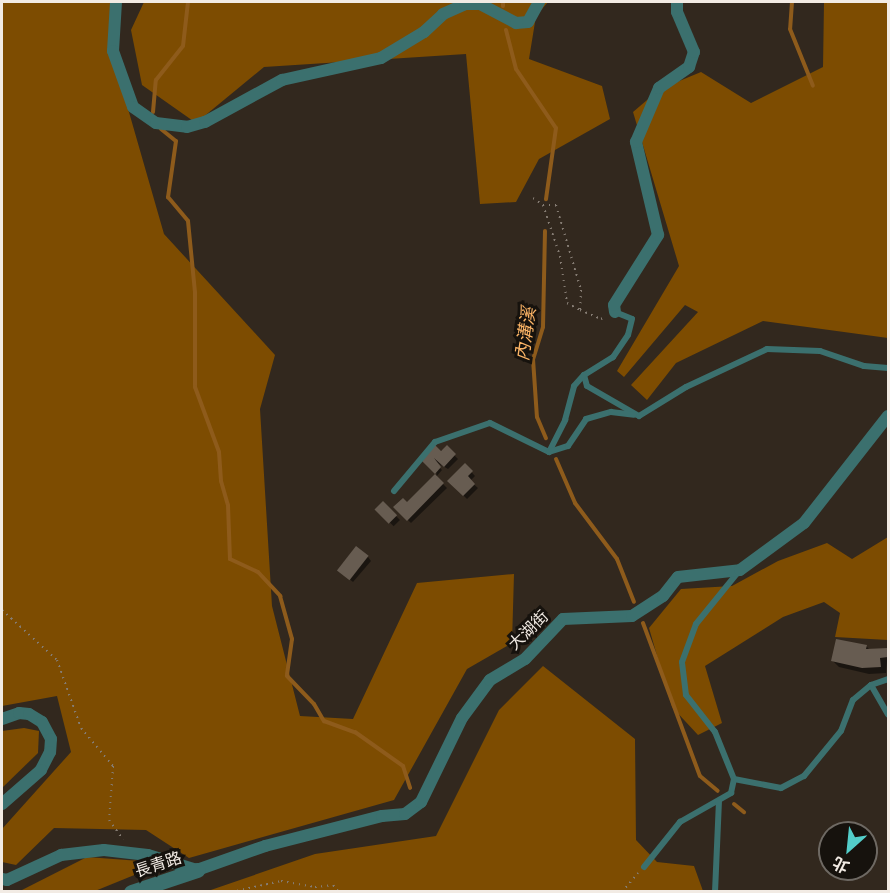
<!DOCTYPE html>
<html>
<head>
<meta charset="utf-8">
<style>
  body { margin:0 }
  #map { position:relative; width:890px; height:893px; overflow:hidden; background:#32281e; font-family:"Exo 2","Noto Sans TC",sans-serif }
  div>[style] { position:absolute }
  .forest>* { inset:0; background:#7d4c01 }
  .shadow>* { inset:0; background:#0007; transform-origin:0 0 }
  .stream>* { height:4px; margin:-2px; padding:0 2px; transform-origin:2px; border-radius:2px; background:#8e5b1b }
  .building>* { inset:0; background:#675c51; transform-origin:0 0 }
  .path>* { height:2px; margin-top:-1px; transform-origin:0; background:repeating-linear-gradient(90deg,#857c73 0 1.5px,transparent 0 6px) }
  .service>* { height:6px; margin:-3px; padding:0 3px; transform-origin:3px; border-radius:3px; background:#3b706e }
  .minor>* { height:12px; margin:-6px; padding:0 6px; transform-origin:6px; border-radius:6px; background:#3b706e }
  .tertiary>* { height:15px; margin:-7.5px; padding:0 7.5px; transform-origin:7.5px; border-radius:7.5px; background:#3b706e }
  span { translate:-50% -50%; white-space:nowrap; text-align:center; line-height:1.15; -webkit-text-stroke:6px #16120d; paint-order:stroke }
  .street-label { font-size:16px; color:#f2ebe4 }
  .water-label { font-size:18px; color:#fbb466; font-style:italic }
  .frame { position:absolute; inset:0; border:3px solid #f2ebe4; pointer-events:none }
  .north { position:absolute; left:818px; top:821px; width:60px; height:60px; box-sizing:border-box; background:#16120d; border:2px solid #6e6963; border-radius:50%; rotate:207deg; font-size:16px; font-weight:700; line-height:24px; text-align:center; color:#f2ebe4 }
  .north::after { content:''; display:block; margin:auto; width:21px; height:27px; background:#53cdc9; clip-path:polygon(50% 0,100% 100%,50% 72%,0 100%) }
</style>
</head>
<body>
<div id="map">
  <div class="forest">
    <div style="clip-path:polygon(2px 2px,119px 2px,108px 39px,164px 234px,275px 355px,260px 409px,272px 606px,300px 716px,353px 719px,417px 583px,514px 574px,512px 643px,467px 669px,394px 800px,189px 858px,146px 830px,54px 828px,16px 865px,2px 862px,2px 829px,71px 752px,57px 696px,2px 706px)"></div>
    <div style="clip-path:polygon(144px 2px,548px 2px,536px 16px,529px 59px,602px 86px,610px 119px,539px 159px,516px 202px,480px 204px,466px 54px,264px 67px,196px 123px,142px 85px,131px 30px)"></div>
    <div style="clip-path:polygon(824px 2px,888px 2px,888px 338px,763px 321px,676px 363px,647px 400px,631px 385px,698px 312px,685px 305px,624px 377px,617px 371px,679px 266px,633px 112px,660px 89px,701px 72px,751px 103px,823px 67px)"></div>
    <div style="clip-path:polygon(888px 537px,888px 640px,835px 637px,840px 613px,824px 602px,783px 617px,705px 666px,722px 723px,698px 735px,672px 707px,649px 628px,681px 589px,732px 586px,778px 561px,827px 543px,852px 559px)"></div>
    <div style="clip-path:polygon(543px 666px,635px 739px,636px 840px,657px 862px,694px 866px,703px 891px,205px 892px,315px 854px,436px 836px,499px 710px)"></div>
    <div style="clip-path:polygon(24px 728px,39px 731px,38px 753px,2px 788px,2px 731px)"></div>
    <div style="clip-path:polygon(87px 857px,140px 861px,154px 867px,95px 891px,18px 892px)"></div>
  </div>
  <div class="shadow">
    <div style="clip-path:polygon(447px 448px,458px 459px,448px 469px,431px 459px,442px 470px,436px 477px,447px 488px,411px 523px,395px 507px,407px 504px,437px 474px,422px 459px)"></div>
    <div style="clip-path:polygon(465px 465px,475px 476px,470px 481px,478px 488px,467px 499px,449px 481px)"></div>
    <div style="left:383px;top:503px;width:24px;height:9px;rotate:45deg"></div>
    <div style="clip-path:polygon(368px 557px,371px 561px,353px 582px,342px 573px)"></div>
    <div style="clip-path:polygon(866px 646px,870px 650px,888px 650px,886px 673px,869px 674px,839px 667px,833px 661px)"></div>
  </div>
  <div class="stream">
    <div style="left:503px;top:2px;width:4px;rotate:90deg"></div>
    <div style="left:792px;top:2px;width:27px;rotate:94deg"></div>
    <div style="left:790px;top:29px;width:61px;rotate:68deg"></div>
    <div style="left:506px;top:30px;width:40px;rotate:75.6deg"></div>
    <div style="left:516px;top:69px;width:71px;rotate:55.9deg"></div>
    <div style="left:556px;top:128px;width:72px;rotate:98deg"></div>
    <div style="left:153px;top:112px;width:32px;rotate:-85deg"></div>
    <div style="left:156px;top:80px;width:43px;rotate:-51.5deg"></div>
    <div style="left:183px;top:46px;width:44px;rotate:-83.5deg"></div>
    <div style="left:161px;top:129px;width:19px;rotate:39deg"></div>
    <div style="left:176px;top:141px;width:57px;rotate:98.1deg"></div>
    <div style="left:168px;top:197px;width:31px;rotate:50deg"></div>
    <div style="left:188px;top:221px;width:71px;rotate:84.4deg"></div>
    <div style="left:195px;top:292px;width:95px;rotate:90deg"></div>
    <div style="left:195px;top:387px;width:69px;rotate:69.7deg"></div>
    <div style="left:219px;top:452px;width:29px;rotate:86deg"></div>
    <div style="left:221px;top:481px;width:25px;rotate:74deg"></div>
    <div style="left:228px;top:505px;width:54px;rotate:87.9deg"></div>
    <div style="left:230px;top:559px;width:31px;rotate:25deg"></div>
    <div style="left:258px;top:572px;width:33px;rotate:47deg"></div>
    <div style="left:280px;top:596px;width:45px;rotate:74.4deg"></div>
    <div style="left:292px;top:639px;width:37px;rotate:98deg"></div>
    <div style="left:287px;top:676px;width:39px;rotate:46deg"></div>
    <div style="left:314px;top:704px;width:20px;rotate:60deg"></div>
    <div style="left:324px;top:721px;width:33px;rotate:20deg"></div>
    <div style="left:355px;top:732px;width:59px;rotate:35.3deg"></div>
    <div style="left:403px;top:766px;width:23px;rotate:72deg"></div>
    <div style="left:545px;top:231px;width:96px;rotate:91.2deg"></div>
    <div style="left:543px;top:327px;width:34px;rotate:107deg"></div>
    <div style="left:533px;top:359px;width:58px;rotate:86.1deg"></div>
    <div style="left:537px;top:417px;width:23px;rotate:67deg"></div>
    <div style="left:556px;top:459px;width:48px;rotate:66.6deg"></div>
    <div style="left:575px;top:503px;width:70px;rotate:53.1deg"></div>
    <div style="left:617px;top:559px;width:46px;rotate:68.4deg"></div>
    <div style="left:643px;top:623px;width:163px;rotate:69.6deg"></div>
    <div style="left:700px;top:776px;width:23px;rotate:40deg"></div>
    <div style="left:734px;top:804px;width:13px;rotate:39deg"></div>
  </div>
  <div class="building">
    <div style="clip-path:polygon(434px 444px,441px 451px,447px 445px,456px 454px,444px 467px,434px 458px,441px 467px,435px 474px,420px 459px)"></div>
    <div style="clip-path:polygon(465px 463px,473px 471px,468px 476px,475px 484px,463px 496px,447px 481px)"></div>
    <div style="clip-path:polygon(435px 474px,444px 483px,407px 521px,393px 507px,403px 498px,407px 502px)"></div>
    <div style="left:383px;top:501px;width:20px;height:12px;rotate:45deg"></div>
    <div style="left:356px;top:546px;width:16px;height:31px;rotate:38deg"></div>
    <div style="clip-path:polygon(836px 639px,867px 645px,866px 649px,888px 648px,888px 657px,880px 658px,881px 667px,862px 668px,831px 661px)"></div>
  </div>
  <div class="path">
    <div style="left:533px;top:198px;width:12px;rotate:35deg"></div>
    <div style="left:543px;top:205px;width:13px"></div>
    <div style="left:556px;top:205px;width:89px;rotate:73.6deg"></div>
    <div style="left:581px;top:290px;width:20px;rotate:93deg"></div>
    <div style="left:580px;top:310px;width:23px;rotate:23deg"></div>
    <div style="left:601px;top:319px;width:4px;rotate:-27deg"></div>
    <div style="left:543px;top:205px;width:54px;rotate:71.6deg"></div>
    <div style="left:560px;top:256px;width:48px;rotate:81.5deg"></div>
    <div style="left:567px;top:303px;width:15px;rotate:28deg"></div>
    <div style="left:2px;top:610px;width:74px;rotate:42.3deg"></div>
    <div style="left:57px;top:660px;width:72px;rotate:70.6deg"></div>
    <div style="left:81px;top:728px;width:50px;rotate:49.9deg"></div>
    <div style="left:113px;top:766px;width:54px;rotate:94.2deg"></div>
    <div style="left:109px;top:820px;width:24px;rotate:54deg"></div>
    <div style="left:231px;top:892px;width:51px;rotate:-12.4deg"></div>
    <div style="left:281px;top:881px;width:35px;rotate:10deg"></div>
    <div style="left:315px;top:887px;width:18px;rotate:-6deg"></div>
    <div style="left:333px;top:885px;width:9px;rotate:49deg"></div>
    <div style="left:622px;top:892px;width:25px;rotate:-50deg"></div>
  </div>
  <div class="service">
    <div style="left:615px;top:312px;width:18px;rotate:22deg"></div>
    <div style="left:632px;top:319px;width:16px;rotate:104deg"></div>
    <div style="left:628px;top:335px;width:27px;rotate:124deg"></div>
    <div style="left:613px;top:357px;width:34px;rotate:148deg"></div>
    <div style="left:584px;top:375px;width:11px;rotate:75deg"></div>
    <div style="left:587px;top:386px;width:60px;rotate:30deg"></div>
    <div style="left:639px;top:416px;width:55px;rotate:-31.7deg"></div>
    <div style="left:686px;top:387px;width:89px;rotate:-25.1deg"></div>
    <div style="left:767px;top:349px;width:53px;rotate:2.2deg"></div>
    <div style="left:820px;top:351px;width:46px;rotate:18.8deg"></div>
    <div style="left:864px;top:366px;width:24px;rotate:5deg"></div>
    <div style="left:549px;top:452px;width:36px;rotate:-63deg"></div>
    <div style="left:565px;top:420px;width:35px;rotate:-75deg"></div>
    <div style="left:574px;top:386px;width:15px;rotate:-48deg"></div>
    <div style="left:394px;top:491px;width:64px;rotate:-50.1deg"></div>
    <div style="left:435px;top:442px;width:58px;rotate:-19.1deg"></div>
    <div style="left:490px;top:423px;width:66px;rotate:26.2deg"></div>
    <div style="left:549px;top:452px;width:20px;rotate:-18deg"></div>
    <div style="left:568px;top:446px;width:32px;rotate:-56deg"></div>
    <div style="left:586px;top:419px;width:26px;rotate:-16deg"></div>
    <div style="left:611px;top:412px;width:23px;rotate:7deg"></div>
    <div style="left:871px;top:685px;width:34px;rotate:60deg"></div>
    <div style="left:734px;top:779px;width:51px;rotate:-112deg"></div>
    <div style="left:715px;top:732px;width:47px;rotate:-128.1deg"></div>
    <div style="left:686px;top:695px;width:33px;rotate:-97deg"></div>
    <div style="left:682px;top:662px;width:40px;rotate:-69.8deg"></div>
    <div style="left:696px;top:624px;width:68px;rotate:-50.9deg"></div>
    <div style="left:644px;top:867px;width:58px;rotate:-51.3deg"></div>
    <div style="left:680px;top:822px;width:59px;rotate:-29.6deg"></div>
    <div style="left:731px;top:793px;width:14px;rotate:-78deg"></div>
    <div style="left:734px;top:779px;width:48px;rotate:10.8deg"></div>
    <div style="left:781px;top:788px;width:26px;rotate:-28deg"></div>
    <div style="left:804px;top:776px;width:58px;rotate:-50.6deg"></div>
    <div style="left:841px;top:731px;width:33px;rotate:-69deg"></div>
    <div style="left:853px;top:700px;width:23px;rotate:-40deg"></div>
    <div style="left:871px;top:685px;width:18px;rotate:-19deg"></div>
    <div style="left:715px;top:892px;width:91px;rotate:-87.5deg"></div>
  </div>
  <div class="minor">
    <div style="left:116px;top:2px;width:49px;rotate:93.5deg"></div>
    <div style="left:113px;top:51px;width:59px;rotate:70.3deg"></div>
    <div style="left:133px;top:107px;width:28px;rotate:35deg"></div>
    <div style="left:156px;top:123px;width:31px;rotate:7deg"></div>
    <div style="left:187px;top:127px;width:19px;rotate:-16deg"></div>
    <div style="left:205px;top:122px;width:88px;rotate:-28.6deg"></div>
    <div style="left:282px;top:80px;width:101px;rotate:-12.5deg"></div>
    <div style="left:381px;top:58px;width:50px;rotate:-31.2deg"></div>
    <div style="left:424px;top:32px;width:26px;rotate:-43deg"></div>
    <div style="left:443px;top:14px;width:24px;rotate:-24deg"></div>
    <div style="left:465px;top:4px;width:15px"></div>
    <div style="left:480px;top:4px;width:41px;rotate:27.8deg"></div>
    <div style="left:516px;top:23px;width:12px;rotate:-5deg"></div>
    <div style="left:528px;top:22px;width:23px;rotate:-61deg"></div>
    <div style="left:615px;top:312px;width:7px;rotate:-98deg"></div>
    <div style="left:614px;top:305px;width:83px;rotate:-57.8deg"></div>
    <div style="left:658px;top:235px;width:96px;rotate:-103.3deg"></div>
    <div style="left:636px;top:142px;width:59px;rotate:-66.9deg"></div>
    <div style="left:659px;top:88px;width:37px;rotate:-35deg"></div>
    <div style="left:689px;top:67px;width:16px;rotate:-72deg"></div>
    <div style="left:694px;top:52px;width:43px;rotate:-113deg"></div>
    <div style="left:677px;top:12px;width:10px;rotate:-90deg"></div>
    <div style="left:2px;top:719px;width:18px;rotate:-19deg"></div>
    <div style="left:19px;top:713px;width:10px;rotate:6deg"></div>
    <div style="left:29px;top:714px;width:15px;rotate:32deg"></div>
    <div style="left:42px;top:722px;width:19px;rotate:62deg"></div>
    <div style="left:51px;top:739px;width:13px;rotate:94deg"></div>
    <div style="left:50px;top:752px;width:20px;rotate:117deg"></div>
    <div style="left:41px;top:770px;width:52px;rotate:138.9deg"></div>
    <div style="left:2px;top:879px;width:5px;rotate:11deg"></div>
    <div style="left:7px;top:880px;width:60px;rotate:-24.8deg"></div>
    <div style="left:61px;top:855px;width:43px;rotate:-6.6deg"></div>
    <div style="left:104px;top:850px;width:44px;rotate:6.5deg"></div>
    <div style="left:148px;top:855px;width:51px;rotate:17deg"></div>
    <div style="left:197px;top:870px;width:72px;rotate:-19.4deg"></div>
    <div style="left:265px;top:846px;width:121px;rotate:-14.4deg"></div>
    <div style="left:382px;top:816px;width:23px;rotate:-5deg"></div>
    <div style="left:405px;top:814px;width:20px;rotate:-37deg"></div>
    <div style="left:421px;top:802px;width:93px;rotate:-64deg"></div>
    <div style="left:462px;top:718px;width:47px;rotate:-53.6deg"></div>
    <div style="left:490px;top:680px;width:41px;rotate:-31deg"></div>
    <div style="left:525px;top:659px;width:55px;rotate:-46.5deg"></div>
    <div style="left:563px;top:619px;width:69px;rotate:-2.5deg"></div>
    <div style="left:632px;top:616px;width:37px;rotate:-33deg"></div>
    <div style="left:663px;top:596px;width:24px;rotate:-52deg"></div>
    <div style="left:678px;top:577px;width:62px;rotate:-6.4deg"></div>
    <div style="left:740px;top:570px;width:79px;rotate:-36.3deg"></div>
    <div style="left:804px;top:523px;width:136px;rotate:-51.9deg"></div>
  </div>
  <div class="tertiary">
    <div style="left:131px;top:892px;width:70px;rotate:-18.4deg"></div>
  </div>
  <div class="street-label">
    <span style="left:528px;top:630px;rotate:-44deg">大湖街</span>
    <span style="left:158px;top:864px;rotate:-18deg">長青路</span>
  </div>
  <div class="water-label">
    <span style="left:525px;top:334px;rotate:-82deg">內溝溪</span>
  </div>
  <div class="frame"></div>
  <div class="north">北</div>
</div>
</body>
</html>
